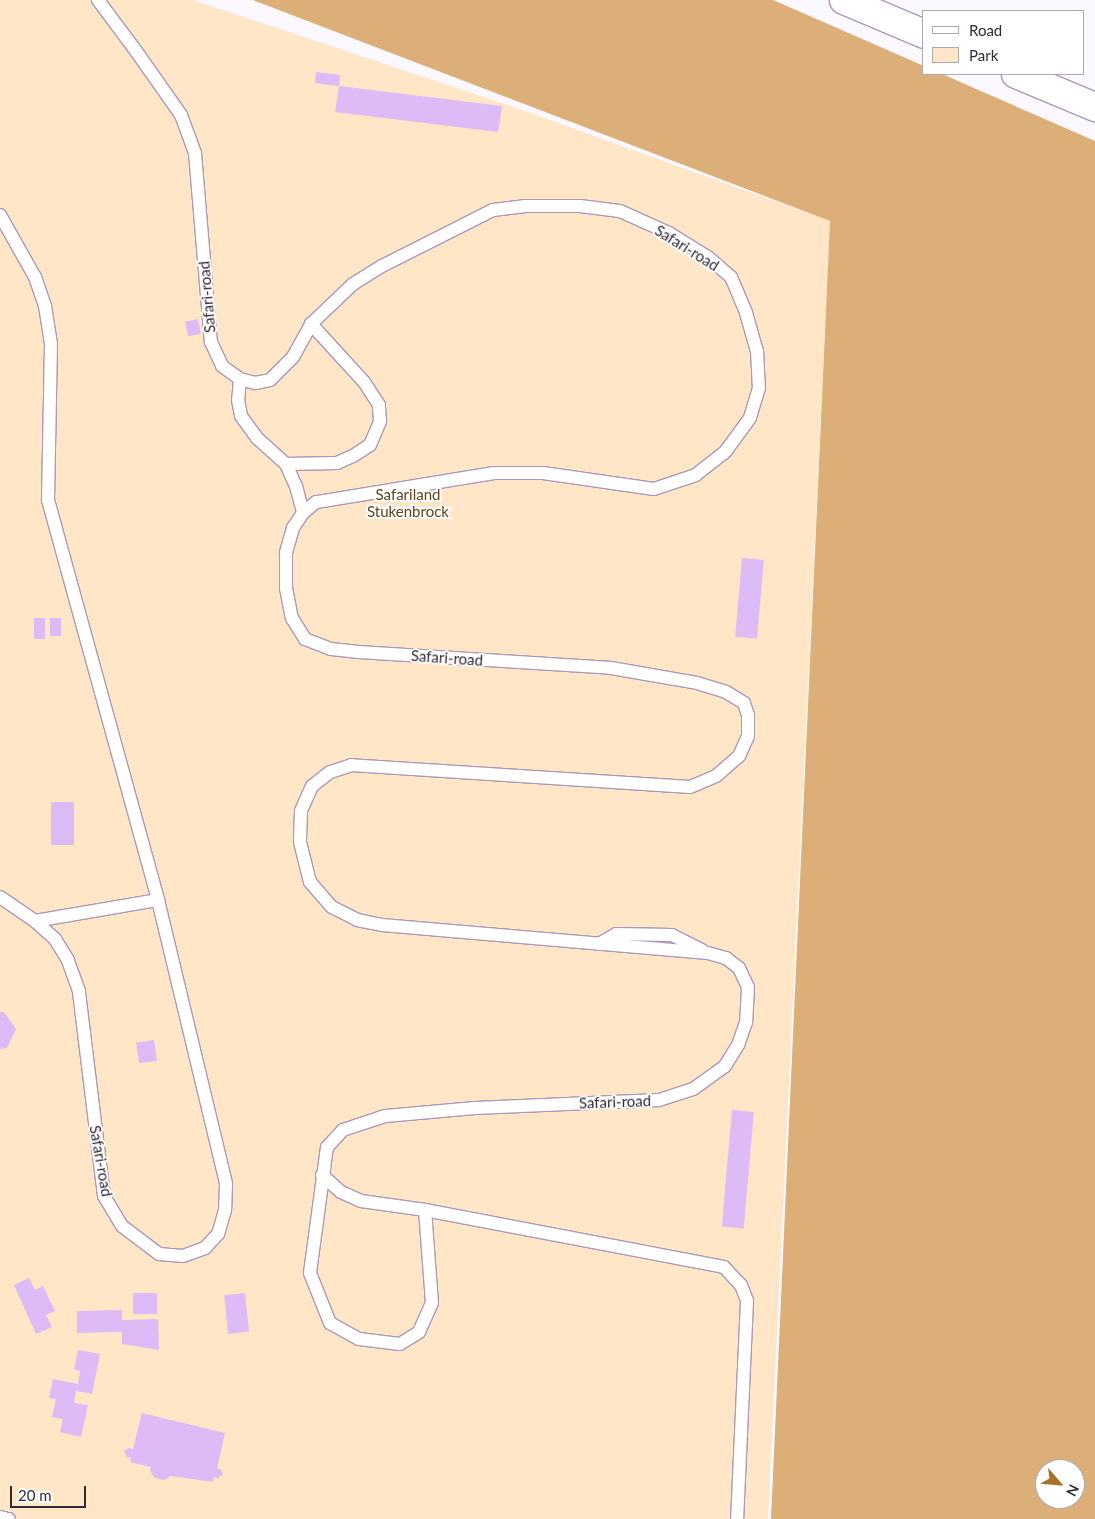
<!DOCTYPE html>
<html>
<head>
<meta charset="utf-8">
<style>
  body { margin:0 }
  #map { position:relative; width:1095px; height:1519px; overflow:hidden; background:#fcf8ff; font-family:Lato,sans-serif }
  div>[style] { position:absolute }
  .green>* { inset:0; background:#ffe6c7 }
  .forest>* { inset:0; background:#dbaf77 }
  .building>* { inset:0; background:#ddbbf7; transform-origin:0 0 }
  .roads { filter:drop-shadow(1px 0 #aa99b8) drop-shadow(-1px 0 #aa99b8) drop-shadow(0 1px #aa99b8) drop-shadow(0 -1px #aa99b8) }
  .lane>* { height:12px; margin:-6px; padding:0 6px; transform-origin:6px; border-radius:6px; background:#fff }
  .secondary>* { height:28px; margin:-14px; padding:0 14px; transform-origin:14px; border-radius:14px; background:#fff }
  span { translate:-50% -50%; white-space:nowrap; text-align:center; line-height:1.15; -webkit-text-stroke:4px #fff; paint-order:stroke }
  .street-label { font-size:15px; color:#302936 }
  .park-label { font-size:15px; color:#614318 }
  .legend { position:absolute; left:922px; top:10px; width:162px; height:65px; box-sizing:border-box; background:#fff; border:1px solid #aca9af; margin:0; padding:6px 9px; list-style:none; font-size:15px; color:#302936 }
  .legend li { display:flex; align-items:center; gap:10px; height:25px }
  .legend b { width:25px; border:1px solid #aca9af }
  .north { position:absolute; left:1035px; top:1459px; width:50px; height:50px; box-sizing:border-box; background:#fff; border:1px solid #aca9af; border-radius:50%; rotate:117deg; font-size:14px; font-weight:700; line-height:20px; text-align:center; color:#302936 }
  .north::after { content:''; display:block; margin:auto; width:18px; height:22px; background:#a47228; clip-path:polygon(50% 0,100% 100%,50% 72%,0 100%) }
  .scale { position:absolute; left:10px; top:1486px; width:76px; height:22px; box-sizing:border-box; border:2px solid #302936; border-top:0; padding-left:6px; font-size:15px; line-height:18px; white-space:nowrap; color:#302936; -webkit-text-stroke:4px #fff; paint-order:stroke }
</style>
</head>
<body>
<div id="map">
  <div class="green">
    <div style="clip-path:polygon(0 0,193px 0,511px 106px,830px 221px,768px 1519px,0 1519px)"></div>
  </div>
  <div class="forest">
    <div style="clip-path:polygon(evenodd,253px 0,773px 0,924px 66px,924px 74px,942px 74px,1095px 141px,1095px 1519px,771px 1519px,830px 221px,253px 0,1045px 1469px,1075px 1469px,1075px 1499px,1045px 1499px,1045px 1469px)"></div>
  </div>
  <div class="building">
    <div style="clip-path:polygon(316px 72px,340px 75px,339px 86px,502px 106px,498px 132px,335px 112px,339px 86px,315px 83px)"></div>
    <div style="left:198px;top:319px;width:15px;height:13px;rotate:79deg"></div>
    <div style="left:742px;top:558px;width:22px;height:79px;rotate:5deg"></div>
    <div style="left:34px;top:618px;width:11px;height:21px"></div>
    <div style="left:50px;top:618px;width:11px;height:18px"></div>
    <div style="left:51px;top:802px;width:23px;height:43px"></div>
    <div style="clip-path:polygon(0 1012px,4px 1012px,16px 1029px,7px 1048px,0 1049px)"></div>
    <div style="left:154px;top:1040px;width:21px;height:18px;rotate:82deg"></div>
    <div style="left:732px;top:1110px;width:22px;height:117px;rotate:5deg"></div>
    <div style="clip-path:polygon(29px 1278px,35px 1290px,43px 1286px,55px 1311px,46px 1315px,52px 1327px,36px 1334px,14px 1285px)"></div>
    <div style="left:133px;top:1293px;width:24px;height:21px"></div>
    <div style="left:245px;top:1293px;width:39px;height:21px;rotate:84deg"></div>
    <div style="clip-path:polygon(122px 1310px,122px 1320px,158px 1319px,159px 1350px,122px 1344px,122px 1332px,77px 1333px,77px 1311px)"></div>
    <div style="clip-path:polygon(78px 1350px,100px 1354px,92px 1394px,76px 1391px,74px 1403px,88px 1405px,81px 1437px,60px 1432px,63px 1419px,52px 1417px,56px 1399px,49px 1398px,53px 1379px,78px 1384px,80px 1371px,74px 1369px)"></div>
    <div style="clip-path:polygon(142px 1413px,225px 1433px,217px 1468px,220px 1469px,223px 1474px,218px 1478px,214px 1477px,213px 1482px,171px 1476px,164px 1480px,155px 1478px,150px 1471px,151px 1467px,130px 1462px,131px 1458px,127px 1457px,124px 1451px,129px 1448px,133px 1449px)"></div>
  </div>
  <div class="roads">
    <div class="lane">
      <div style="left:98px;top:0;width:64px;rotate:53.3deg"></div>
      <div style="left:136px;top:51px;width:78px;rotate:54.9deg"></div>
      <div style="left:181px;top:115px;width:40px;rotate:69.8deg"></div>
      <div style="left:195px;top:153px;width:190px;rotate:85.2deg"></div>
      <div style="left:211px;top:342px;width:26px;rotate:65deg"></div>
      <div style="left:222px;top:366px;width:22px;rotate:36deg"></div>
      <div style="left:240px;top:379px;width:16px;rotate:15deg"></div>
      <div style="left:255px;top:383px;width:15px;rotate:-11deg"></div>
      <div style="left:270px;top:380px;width:33px;rotate:-45deg"></div>
      <div style="left:293px;top:357px;width:38px;rotate:-61deg"></div>
      <div style="left:311px;top:324px;width:58px;rotate:-43.6deg"></div>
      <div style="left:353px;top:284px;width:34px;rotate:-32deg"></div>
      <div style="left:382px;top:266px;width:124px;rotate:-26.8deg"></div>
      <div style="left:493px;top:210px;width:31px;rotate:-7deg"></div>
      <div style="left:524px;top:206px;width:56px"></div>
      <div style="left:580px;top:206px;width:40px;rotate:7.1deg"></div>
      <div style="left:620px;top:211px;width:54px;rotate:24.2deg"></div>
      <div style="left:669px;top:233px;width:47px;rotate:32deg"></div>
      <div style="left:709px;top:258px;width:29px;rotate:41deg"></div>
      <div style="left:731px;top:277px;width:39px;rotate:67deg"></div>
      <div style="left:746px;top:313px;width:40px;rotate:74deg"></div>
      <div style="left:757px;top:351px;width:37px;rotate:87deg"></div>
      <div style="left:759px;top:388px;width:31px;rotate:107deg"></div>
      <div style="left:750px;top:418px;width:42px;rotate:126.3deg"></div>
      <div style="left:725px;top:452px;width:37px;rotate:142deg"></div>
      <div style="left:696px;top:475px;width:44px;rotate:161.6deg"></div>
      <div style="left:654px;top:489px;width:112px;rotate:-171.8deg"></div>
      <div style="left:543px;top:473px;width:49px;rotate:180deg"></div>
      <div style="left:494px;top:473px;width:180px;rotate:170.7deg"></div>
      <div style="left:316px;top:502px;width:17px;rotate:140deg"></div>
      <div style="left:303px;top:513px;width:18px;rotate:124deg"></div>
      <div style="left:293px;top:528px;width:26px;rotate:106deg"></div>
      <div style="left:286px;top:553px;width:35px;rotate:90deg"></div>
      <div style="left:286px;top:588px;width:31px;rotate:79deg"></div>
      <div style="left:292px;top:618px;width:25px;rotate:58deg"></div>
      <div style="left:305px;top:639px;width:28px;rotate:21deg"></div>
      <div style="left:331px;top:649px;width:28px;rotate:6deg"></div>
      <div style="left:359px;top:652px;width:253px;rotate:3.6deg"></div>
      <div style="left:611px;top:668px;width:87px;rotate:9.9deg"></div>
      <div style="left:697px;top:683px;width:30px;rotate:17deg"></div>
      <div style="left:726px;top:692px;width:21px;rotate:31deg"></div>
      <div style="left:744px;top:703px;width:13px;rotate:72deg"></div>
      <div style="left:748px;top:715px;width:21px;rotate:90deg"></div>
      <div style="left:748px;top:736px;width:22px;rotate:114deg"></div>
      <div style="left:739px;top:756px;width:30px;rotate:139deg"></div>
      <div style="left:716px;top:776px;width:28px;rotate:157deg"></div>
      <div style="left:690px;top:787px;width:339px;rotate:-176.3deg"></div>
      <div style="left:352px;top:765px;width:23px;rotate:162deg"></div>
      <div style="left:330px;top:772px;width:23px;rotate:142deg"></div>
      <div style="left:312px;top:786px;width:27px;rotate:114deg"></div>
      <div style="left:301px;top:811px;width:31px;rotate:92deg"></div>
      <div style="left:300px;top:842px;width:41px;rotate:76deg"></div>
      <div style="left:310px;top:882px;width:33px;rotate:49deg"></div>
      <div style="left:332px;top:907px;width:28px;rotate:27deg"></div>
      <div style="left:357px;top:920px;width:25px;rotate:11deg"></div>
      <div style="left:382px;top:925px;width:327px;rotate:4.9deg"></div>
      <div style="left:708px;top:953px;width:19px;rotate:16deg"></div>
      <div style="left:726px;top:958px;width:16px;rotate:38deg"></div>
      <div style="left:739px;top:968px;width:21px;rotate:65deg"></div>
      <div style="left:748px;top:987px;width:35px;rotate:93deg"></div>
      <div style="left:746px;top:1022px;width:24px;rotate:109deg"></div>
      <div style="left:738px;top:1045px;width:25px;rotate:122deg"></div>
      <div style="left:725px;top:1066px;width:39px;rotate:144deg"></div>
      <div style="left:693px;top:1089px;width:36px;rotate:162deg"></div>
      <div style="left:659px;top:1100px;width:184px;rotate:177.5deg"></div>
      <div style="left:475px;top:1108px;width:90px;rotate:174.9deg"></div>
      <div style="left:385px;top:1116px;width:44px;rotate:161.6deg"></div>
      <div style="left:343px;top:1130px;width:23px;rotate:133deg"></div>
      <div style="left:327px;top:1147px;width:127px;rotate:97.7deg"></div>
      <div style="left:310px;top:1273px;width:54px;rotate:68.2deg"></div>
      <div style="left:330px;top:1323px;width:33px;rotate:29deg"></div>
      <div style="left:359px;top:1339px;width:41px;rotate:7deg"></div>
      <div style="left:400px;top:1344px;width:22px;rotate:-32deg"></div>
      <div style="left:419px;top:1332px;width:32px;rotate:-66deg"></div>
      <div style="left:432px;top:1303px;width:93px;rotate:-94.3deg"></div>
      <div style="left:425px;top:1210px;width:304px;rotate:10.8deg"></div>
      <div style="left:724px;top:1267px;width:25px;rotate:47deg"></div>
      <div style="left:741px;top:1285px;width:17px;rotate:69deg"></div>
      <div style="left:747px;top:1301px;width:218px;rotate:92.6deg"></div>
      <div style="left:0;top:215px;width:71px;rotate:60.6deg"></div>
      <div style="left:35px;top:277px;width:31px;rotate:71deg"></div>
      <div style="left:45px;top:306px;width:38px;rotate:81deg"></div>
      <div style="left:51px;top:344px;width:156px;rotate:91.1deg"></div>
      <div style="left:48px;top:500px;width:415px;rotate:74.6deg"></div>
      <div style="left:158px;top:900px;width:292px;rotate:76.5deg"></div>
      <div style="left:226px;top:1184px;width:26px;rotate:92deg"></div>
      <div style="left:225px;top:1210px;width:25px;rotate:106deg"></div>
      <div style="left:218px;top:1234px;width:19px;rotate:133deg"></div>
      <div style="left:205px;top:1248px;width:23px;rotate:160deg"></div>
      <div style="left:183px;top:1256px;width:24px;rotate:-175deg"></div>
      <div style="left:159px;top:1254px;width:46px;rotate:-142.9deg"></div>
      <div style="left:122px;top:1226px;width:35px;rotate:-121deg"></div>
      <div style="left:104px;top:1196px;width:207px;rotate:-97deg"></div>
      <div style="left:79px;top:991px;width:33px;rotate:-110deg"></div>
      <div style="left:68px;top:960px;width:25px;rotate:-122deg"></div>
      <div style="left:55px;top:939px;width:27px;rotate:-138deg"></div>
      <div style="left:35px;top:921px;width:42px;rotate:-145.6deg"></div>
      <div style="left:240px;top:379px;width:21px;rotate:95deg"></div>
      <div style="left:238px;top:400px;width:16px;rotate:79deg"></div>
      <div style="left:241px;top:416px;width:27px;rotate:54deg"></div>
      <div style="left:257px;top:438px;width:39px;rotate:42deg"></div>
      <div style="left:286px;top:464px;width:24px;rotate:66deg"></div>
      <div style="left:296px;top:486px;width:28px;rotate:75deg"></div>
      <div style="left:286px;top:464px;width:51px;rotate:-1.1deg"></div>
      <div style="left:337px;top:463px;width:17px;rotate:-24deg"></div>
      <div style="left:353px;top:456px;width:20px;rotate:-33deg"></div>
      <div style="left:370px;top:445px;width:26px;rotate:-67deg"></div>
      <div style="left:380px;top:421px;width:16px;rotate:-94deg"></div>
      <div style="left:379px;top:405px;width:27px;rotate:-123deg"></div>
      <div style="left:364px;top:382px;width:79px;rotate:-132.4deg"></div>
      <div style="left:35px;top:921px;width:125px;rotate:-9.7deg"></div>
      <div style="left:599px;top:944px;width:20px;rotate:-30deg"></div>
      <div style="left:616px;top:934px;width:56px;rotate:1deg"></div>
      <div style="left:672px;top:935px;width:34px;rotate:27deg"></div>
      <div style="left:322px;top:1175px;width:25px;rotate:42deg"></div>
      <div style="left:341px;top:1192px;width:22px;rotate:24deg"></div>
      <div style="left:361px;top:1201px;width:65px;rotate:8deg"></div>
      <div style="left:0;top:1517px;width:9px;rotate:13deg"></div>
    </div>
    <div class="secondary">
      <div style="left:844px;top:0;width:87px;rotate:23deg"></div>
      <div style="left:1016px;top:74px;width:86px;rotate:22.7deg"></div>
    </div>
  </div>
  <div class="street-label">
    <span style="left:687px;top:248px;rotate:32deg">Safari-road</span>
    <span style="left:207px;top:297px;rotate:-95deg">Safari-road</span>
    <span style="left:447px;top:658px;rotate:4deg">Safari-road</span>
    <span style="left:615px;top:1102px;rotate:-2deg">Safari-road</span>
    <span style="left:101px;top:1161px;rotate:80deg">Safari-road</span>
  </div>
  <div class="park-label">
    <span style="left:408px;top:503px">Safariland<br>Stukenbrock</span>
  </div>
  <ul class="legend">
  <li><b style="height:6px;background:#fff"></b>Road</li>
  <li><b style="height:14px;background:#ffe6c7"></b>Park</li>
  </ul>
  <div class="north">N</div>
  <div class="scale">20 m</div>
</div>
</body>
</html>
